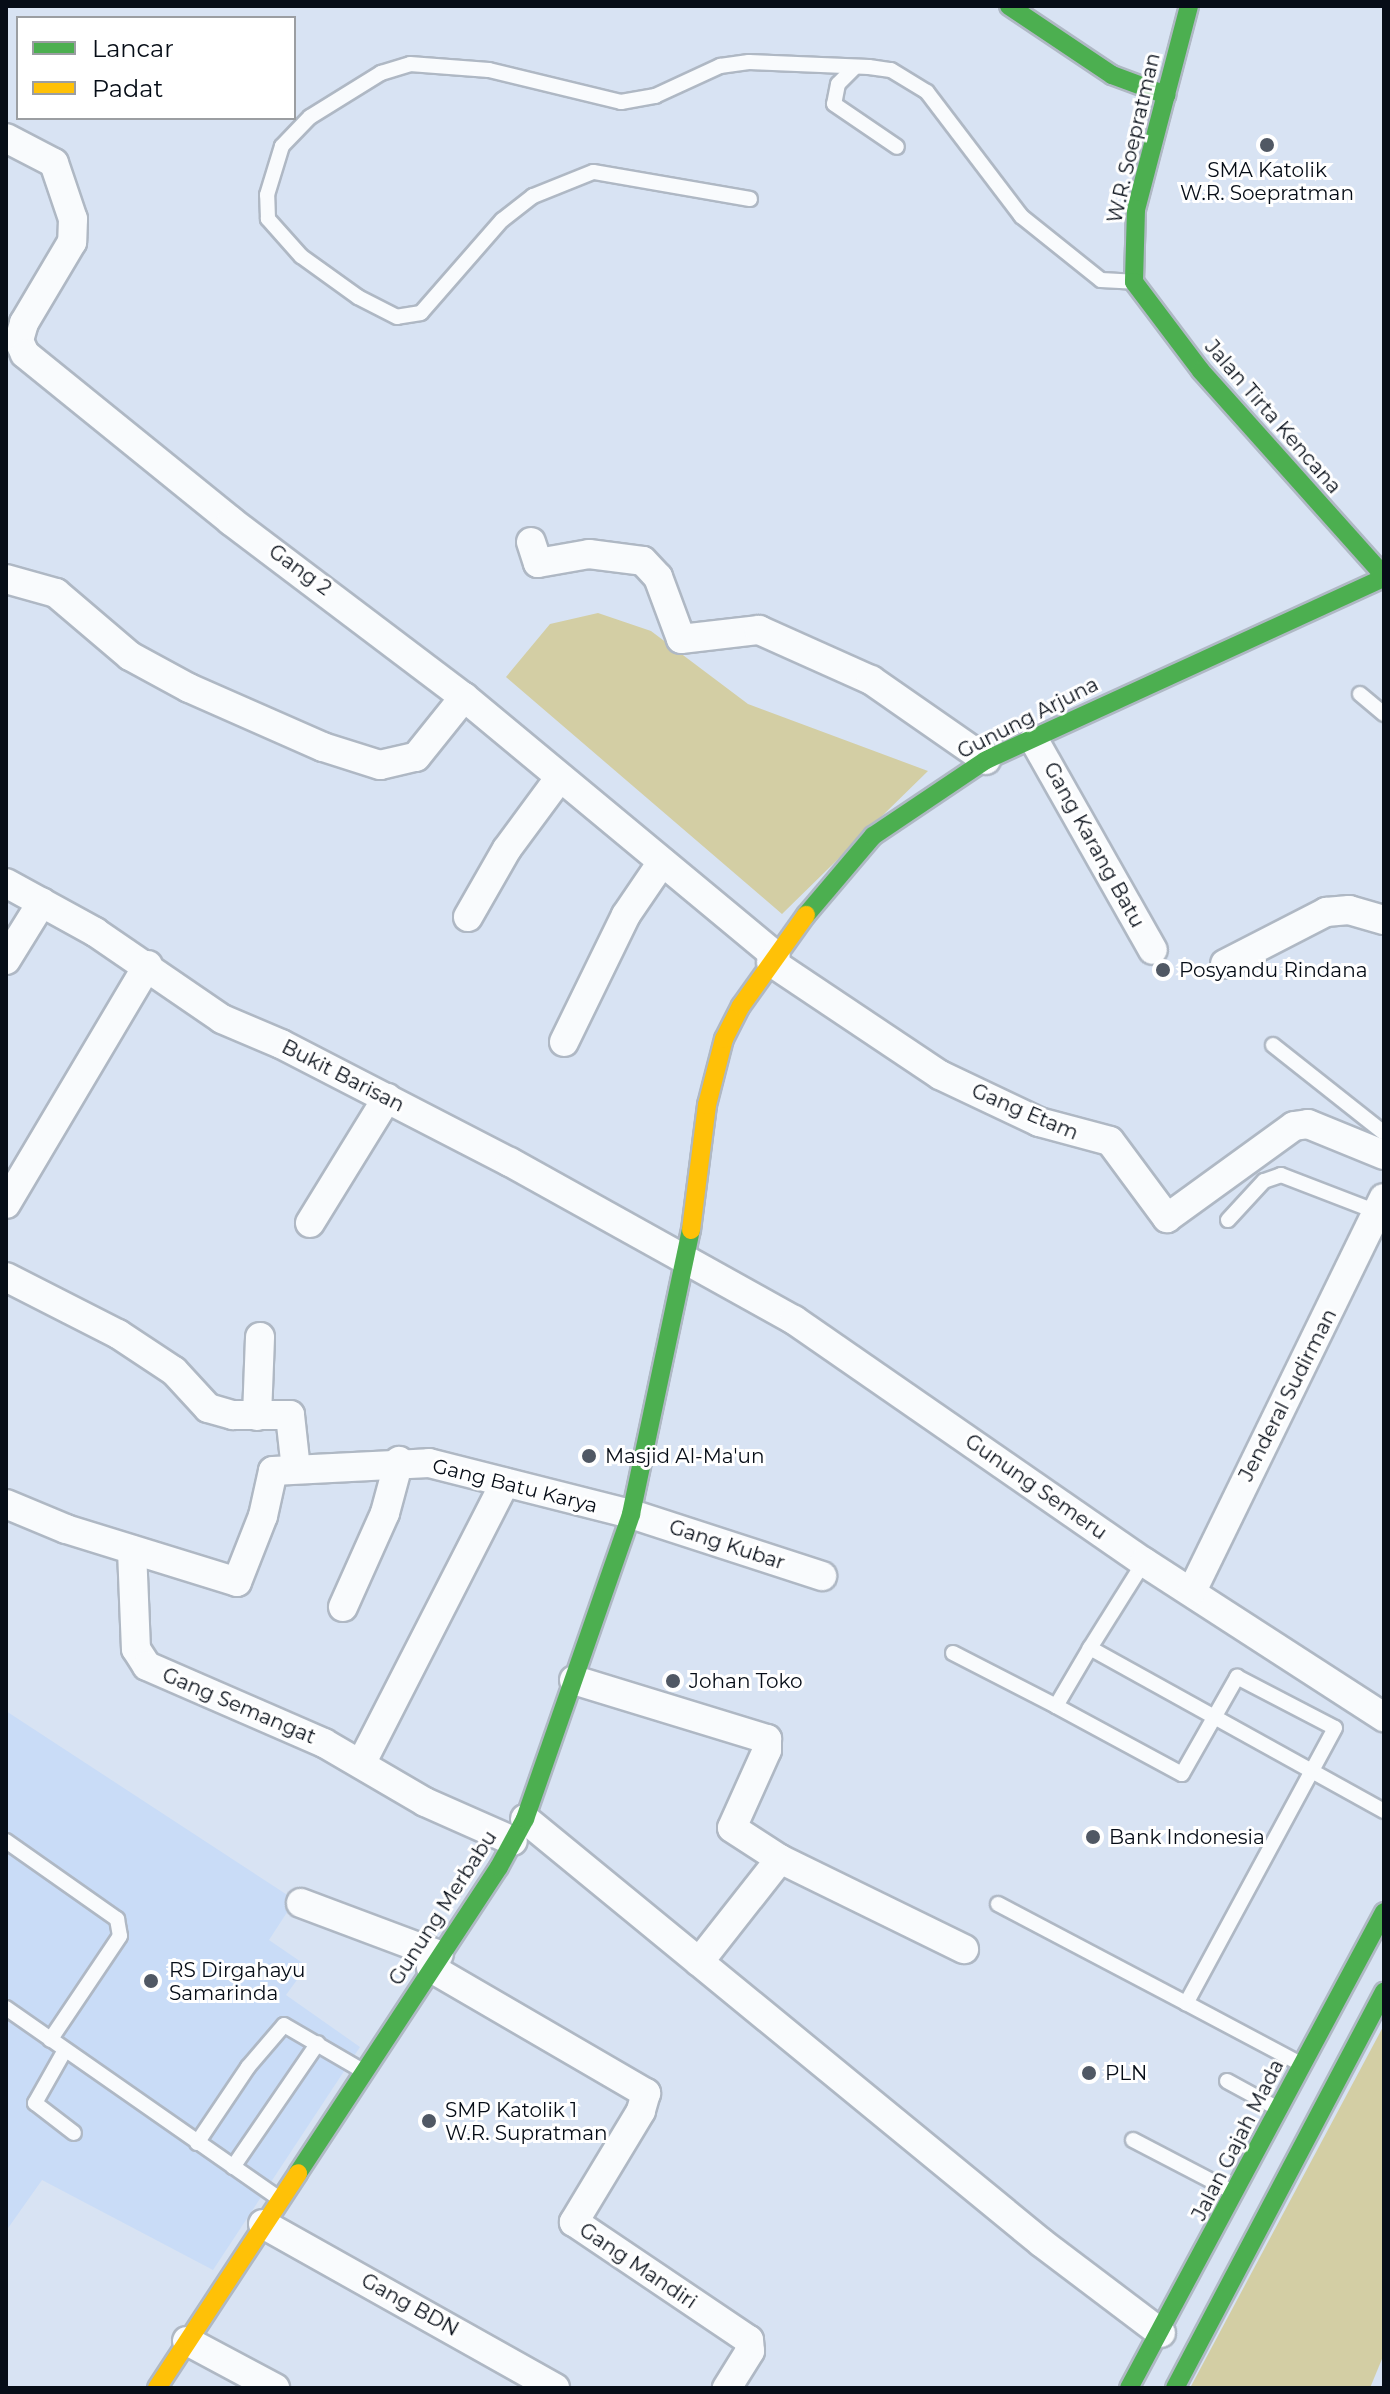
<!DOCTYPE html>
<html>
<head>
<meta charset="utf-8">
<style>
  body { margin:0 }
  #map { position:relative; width:1390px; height:2394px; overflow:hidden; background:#d8e3f3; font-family:Montserrat,sans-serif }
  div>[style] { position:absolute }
  .built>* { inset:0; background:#c9dcf7 }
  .green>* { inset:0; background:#d3cea4 }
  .roads { filter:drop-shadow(2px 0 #afb8c4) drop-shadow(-2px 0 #afb8c4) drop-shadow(0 2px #afb8c4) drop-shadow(0 -2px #afb8c4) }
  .lane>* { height:14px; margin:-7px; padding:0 7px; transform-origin:7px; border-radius:7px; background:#f9fbfd }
  .street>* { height:28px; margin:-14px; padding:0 14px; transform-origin:14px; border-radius:14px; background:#f9fbfd }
  .fast>* { height:18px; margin:-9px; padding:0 9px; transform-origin:9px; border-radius:9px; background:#4caf50 }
  .slow>* { height:18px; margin:-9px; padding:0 9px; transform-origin:9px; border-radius:9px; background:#ffc107 }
  .dots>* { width:22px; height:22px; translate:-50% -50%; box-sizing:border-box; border:4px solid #fff; border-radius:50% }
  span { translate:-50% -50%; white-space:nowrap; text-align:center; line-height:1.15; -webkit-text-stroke:6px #fff; paint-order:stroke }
  .street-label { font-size:20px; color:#060d17 }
  .poi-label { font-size:20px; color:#060d17 }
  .left { translate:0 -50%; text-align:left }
  .frame { position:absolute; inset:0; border:8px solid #060d17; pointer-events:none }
  .legend { position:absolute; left:16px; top:16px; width:280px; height:104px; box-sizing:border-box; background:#fff; border:2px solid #9b9ea2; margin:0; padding:10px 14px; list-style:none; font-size:24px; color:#060d17 }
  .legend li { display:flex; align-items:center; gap:16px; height:40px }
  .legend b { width:40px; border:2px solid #9b9ea2 }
</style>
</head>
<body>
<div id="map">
  <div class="built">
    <div style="clip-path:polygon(6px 1711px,295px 1900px,269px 1940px,307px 1966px,286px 1995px,360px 2047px,213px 2270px,42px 2180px,6px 2231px)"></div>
  </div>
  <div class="green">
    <div style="clip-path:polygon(598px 613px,651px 631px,748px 704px,928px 771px,782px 914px,506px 677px,550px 624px)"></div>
    <div style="clip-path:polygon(1384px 2025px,1384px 2354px,1370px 2388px,1190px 2388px)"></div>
  </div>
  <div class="roads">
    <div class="lane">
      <div style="left:855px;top:67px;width:24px;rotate:135deg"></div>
      <div style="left:838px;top:84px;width:20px;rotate:101deg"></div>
      <div style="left:834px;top:104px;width:76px;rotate:34.3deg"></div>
      <div style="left:750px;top:199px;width:159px;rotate:-170.2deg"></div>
      <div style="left:593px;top:172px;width:65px;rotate:158.2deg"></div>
      <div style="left:533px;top:196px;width:39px;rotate:142deg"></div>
      <div style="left:502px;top:220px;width:123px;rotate:131.1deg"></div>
      <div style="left:421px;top:313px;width:24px;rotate:171deg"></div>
      <div style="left:397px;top:317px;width:44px;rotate:-152.9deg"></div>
      <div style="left:358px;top:297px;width:70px;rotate:-144.3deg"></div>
      <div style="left:301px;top:256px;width:50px;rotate:-131.7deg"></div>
      <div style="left:268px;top:219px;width:24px;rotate:-92deg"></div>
      <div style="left:267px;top:195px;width:51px;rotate:-73deg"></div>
      <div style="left:282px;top:146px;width:40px;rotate:-46deg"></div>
      <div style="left:310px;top:117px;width:84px;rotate:-31.8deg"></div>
      <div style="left:381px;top:73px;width:30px;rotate:-17deg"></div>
      <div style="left:410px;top:64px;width:79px;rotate:4.3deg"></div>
      <div style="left:489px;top:70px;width:136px;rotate:13.6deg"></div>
      <div style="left:621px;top:102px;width:35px;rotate:-10deg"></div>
      <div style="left:655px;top:96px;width:72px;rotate:-24.8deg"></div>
      <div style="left:720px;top:66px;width:29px;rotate:-8deg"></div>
      <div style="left:749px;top:62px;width:120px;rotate:2.4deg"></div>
      <div style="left:869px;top:67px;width:22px;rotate:8deg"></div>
      <div style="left:891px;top:70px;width:42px;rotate:31.4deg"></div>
      <div style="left:927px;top:92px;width:156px;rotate:52.8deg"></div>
      <div style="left:1021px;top:216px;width:102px;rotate:38.7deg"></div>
      <div style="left:1101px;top:280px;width:33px;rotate:3deg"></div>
      <div style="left:1360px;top:694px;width:31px;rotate:40deg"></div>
      <div style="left:1273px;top:1045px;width:142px;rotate:38.4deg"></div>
      <div style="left:1228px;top:1220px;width:53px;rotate:-47.3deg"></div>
      <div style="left:1264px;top:1181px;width:18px;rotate:-19deg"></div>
      <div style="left:1281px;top:1175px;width:103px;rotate:21.1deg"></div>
      <div style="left:1144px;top:1562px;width:102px;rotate:122.1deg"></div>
      <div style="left:1090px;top:1648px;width:336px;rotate:29deg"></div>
      <div style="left:953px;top:1653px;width:116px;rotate:27.2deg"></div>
      <div style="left:1056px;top:1706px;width:67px;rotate:-59.6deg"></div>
      <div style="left:1056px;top:1706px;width:143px;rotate:28.4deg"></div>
      <div style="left:1182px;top:1774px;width:112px;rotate:-60.4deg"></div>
      <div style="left:1237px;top:1677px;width:110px;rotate:27.5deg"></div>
      <div style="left:1335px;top:1728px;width:313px;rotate:118.4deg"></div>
      <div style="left:1186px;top:2003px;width:126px;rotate:28deg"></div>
      <div style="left:6px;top:1841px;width:136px;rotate:35.1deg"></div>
      <div style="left:117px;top:1919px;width:17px;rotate:80deg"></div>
      <div style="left:120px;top:1936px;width:125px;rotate:123.9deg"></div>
      <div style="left:998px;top:1904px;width:212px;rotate:27.8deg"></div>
      <div style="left:6px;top:2008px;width:332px;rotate:34.9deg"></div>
      <div style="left:65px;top:2050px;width:61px;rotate:119.5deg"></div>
      <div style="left:35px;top:2103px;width:49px;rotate:37.6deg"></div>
      <div style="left:1227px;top:2081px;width:52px;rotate:28.5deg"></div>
      <div style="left:1133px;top:2140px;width:108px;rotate:27.5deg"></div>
      <div style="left:197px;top:2143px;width:92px;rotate:-56.1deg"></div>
      <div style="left:248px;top:2067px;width:55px;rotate:-49.4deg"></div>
      <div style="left:284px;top:2025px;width:91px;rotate:30.2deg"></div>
      <div style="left:233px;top:2167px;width:150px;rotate:-55.6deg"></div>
    </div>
    <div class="street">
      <div style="left:6px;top:138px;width:54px;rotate:27.5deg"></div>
      <div style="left:54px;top:163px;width:59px;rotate:71.3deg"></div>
      <div style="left:73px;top:219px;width:23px;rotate:92deg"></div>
      <div style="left:72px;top:242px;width:94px;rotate:120.7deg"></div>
      <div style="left:24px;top:323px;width:19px;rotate:106deg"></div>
      <div style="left:19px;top:341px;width:14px;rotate:65deg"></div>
      <div style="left:25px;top:354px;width:265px;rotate:39deg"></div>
      <div style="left:231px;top:521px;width:292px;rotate:37.1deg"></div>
      <div style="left:464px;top:697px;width:405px;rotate:39.7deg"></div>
      <div style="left:531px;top:542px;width:22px;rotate:72deg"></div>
      <div style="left:538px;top:563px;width:52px;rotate:-10deg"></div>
      <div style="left:589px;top:554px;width:54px;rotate:7.4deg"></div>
      <div style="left:643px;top:561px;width:22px;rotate:47deg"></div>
      <div style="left:658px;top:577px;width:66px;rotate:69.6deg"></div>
      <div style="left:681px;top:639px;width:79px;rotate:-6.6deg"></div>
      <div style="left:759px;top:630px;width:123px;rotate:24.1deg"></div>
      <div style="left:871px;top:680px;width:140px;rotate:34.8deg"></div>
      <div style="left:6px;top:579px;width:52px;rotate:15.6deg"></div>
      <div style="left:56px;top:593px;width:97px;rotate:40.4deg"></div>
      <div style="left:130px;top:656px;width:67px;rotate:28.5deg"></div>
      <div style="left:189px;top:688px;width:146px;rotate:23.8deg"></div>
      <div style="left:323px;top:747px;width:60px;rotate:17.5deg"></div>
      <div style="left:380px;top:765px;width:37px;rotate:-13deg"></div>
      <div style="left:416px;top:757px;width:77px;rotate:-51.3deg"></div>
      <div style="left:1034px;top:740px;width:241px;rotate:60.5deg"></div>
      <div style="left:6px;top:883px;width:102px;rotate:28.8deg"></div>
      <div style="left:95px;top:932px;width:154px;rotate:34.4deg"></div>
      <div style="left:222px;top:1019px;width:64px;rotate:23deg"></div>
      <div style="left:281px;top:1044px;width:258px;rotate:27.3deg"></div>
      <div style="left:510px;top:1162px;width:325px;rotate:29.1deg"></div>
      <div style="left:794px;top:1320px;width:426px;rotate:34.7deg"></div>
      <div style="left:1144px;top:1562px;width:286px;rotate:32.9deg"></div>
      <div style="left:468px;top:917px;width:78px;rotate:-60.2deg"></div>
      <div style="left:507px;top:849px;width:89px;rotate:-53.6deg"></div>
      <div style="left:6px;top:960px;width:68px;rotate:-58.2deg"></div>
      <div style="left:771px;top:962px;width:203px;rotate:33.8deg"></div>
      <div style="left:940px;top:1075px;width:110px;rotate:25.4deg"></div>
      <div style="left:1039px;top:1122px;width:73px;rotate:15deg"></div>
      <div style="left:1110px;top:1141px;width:96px;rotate:53.5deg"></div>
      <div style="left:1167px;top:1218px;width:157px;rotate:-35.9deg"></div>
      <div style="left:1294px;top:1126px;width:14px;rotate:-8deg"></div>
      <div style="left:1308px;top:1124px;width:82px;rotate:22.2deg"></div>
      <div style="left:1225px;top:964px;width:114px;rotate:-27.2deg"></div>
      <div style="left:1326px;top:912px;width:23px;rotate:-5deg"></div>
      <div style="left:1349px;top:910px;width:36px;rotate:16deg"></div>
      <div style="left:564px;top:1042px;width:141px;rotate:-64deg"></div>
      <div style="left:626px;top:915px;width:64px;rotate:-55.8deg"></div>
      <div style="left:6px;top:1204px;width:278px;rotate:-59.3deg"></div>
      <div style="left:310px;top:1223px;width:147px;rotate:-58.4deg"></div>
      <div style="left:6px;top:1277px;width:126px;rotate:27deg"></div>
      <div style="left:118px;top:1334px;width:67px;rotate:33.5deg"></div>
      <div style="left:174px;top:1371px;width:50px;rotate:47.4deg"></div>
      <div style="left:208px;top:1408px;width:26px;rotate:16deg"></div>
      <div style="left:233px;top:1415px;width:57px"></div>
      <div style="left:290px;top:1415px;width:54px;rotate:83.7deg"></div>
      <div style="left:257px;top:1416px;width:79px;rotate:-87.8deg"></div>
      <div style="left:6px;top:1504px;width:65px;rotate:22.6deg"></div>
      <div style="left:66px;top:1529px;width:179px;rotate:17.2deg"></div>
      <div style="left:237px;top:1582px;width:71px;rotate:-68.5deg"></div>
      <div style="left:263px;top:1516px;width:46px;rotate:-77.5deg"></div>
      <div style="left:273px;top:1471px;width:156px;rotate:-2.9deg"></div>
      <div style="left:429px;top:1463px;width:208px;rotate:14.2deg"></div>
      <div style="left:631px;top:1514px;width:201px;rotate:18deg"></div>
      <div style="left:132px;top:1550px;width:99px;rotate:87.7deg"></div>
      <div style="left:136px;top:1649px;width:20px;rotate:57deg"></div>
      <div style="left:147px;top:1666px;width:193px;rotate:23.5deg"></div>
      <div style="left:324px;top:1743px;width:117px;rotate:30.3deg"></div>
      <div style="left:425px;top:1802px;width:96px;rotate:23.9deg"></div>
      <div style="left:1192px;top:1591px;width:437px;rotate:-64deg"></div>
      <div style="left:343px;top:1607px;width:103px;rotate:-65.9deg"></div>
      <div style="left:385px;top:1513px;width:54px;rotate:-74.9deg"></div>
      <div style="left:574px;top:1680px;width:202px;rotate:17deg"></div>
      <div style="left:767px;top:1739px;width:11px;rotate:90deg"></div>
      <div style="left:767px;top:1750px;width:85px;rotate:114.2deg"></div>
      <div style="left:732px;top:1828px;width:57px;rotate:32.9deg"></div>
      <div style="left:362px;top:1762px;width:314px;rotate:-62.9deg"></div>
      <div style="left:525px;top:1819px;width:669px;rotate:39.36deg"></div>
      <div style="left:1042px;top:2243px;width:149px;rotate:37.1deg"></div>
      <div style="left:301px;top:1903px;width:147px;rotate:20.6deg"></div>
      <div style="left:699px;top:1962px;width:131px;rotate:-51.8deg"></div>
      <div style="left:780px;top:1859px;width:205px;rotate:26.1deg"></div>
      <div style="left:431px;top:1968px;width:249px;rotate:30.2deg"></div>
      <div style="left:646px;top:2093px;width:19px;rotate:106deg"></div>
      <div style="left:641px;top:2111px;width:130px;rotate:121.1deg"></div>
      <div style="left:574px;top:2222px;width:211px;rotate:34deg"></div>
      <div style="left:749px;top:2340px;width:11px;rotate:85deg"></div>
      <div style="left:750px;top:2351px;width:44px;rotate:121.9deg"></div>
      <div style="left:263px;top:2224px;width:335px;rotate:29.3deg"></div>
      <div style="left:187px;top:2341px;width:100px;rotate:28.1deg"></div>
    </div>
    <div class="fast">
      <div style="left:1009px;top:6px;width:124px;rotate:33.8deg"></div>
      <div style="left:1112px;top:75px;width:58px;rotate:20.3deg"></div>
      <div style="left:1189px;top:6px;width:210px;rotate:104.6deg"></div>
      <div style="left:1136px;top:209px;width:73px;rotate:91.6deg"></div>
      <div style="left:1134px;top:282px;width:111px;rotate:53deg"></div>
      <div style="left:1201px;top:371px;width:275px;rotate:48.2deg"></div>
      <div style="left:806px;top:915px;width:104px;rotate:-49.7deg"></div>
      <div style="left:873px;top:836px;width:136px;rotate:-33.9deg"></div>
      <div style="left:986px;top:760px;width:438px;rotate:-24.6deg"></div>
      <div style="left:298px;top:2173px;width:366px;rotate:-56.7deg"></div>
      <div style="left:499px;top:1867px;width:55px;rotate:-61.6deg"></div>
      <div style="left:525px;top:1819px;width:323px;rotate:-70.8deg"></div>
      <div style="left:631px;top:1514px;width:290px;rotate:-78.1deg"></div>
      <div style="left:1129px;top:2388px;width:540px;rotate:-61.82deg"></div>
      <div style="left:1175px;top:2388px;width:448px;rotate:-62.2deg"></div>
    </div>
    <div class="slow">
      <div style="left:691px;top:1230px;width:126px;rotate:-82.7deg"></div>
      <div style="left:707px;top:1105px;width:68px;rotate:-75.6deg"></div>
      <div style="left:724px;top:1039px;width:37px;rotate:-63deg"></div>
      <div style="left:741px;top:1006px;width:112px;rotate:-54.5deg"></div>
      <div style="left:157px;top:2388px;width:257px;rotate:-56.7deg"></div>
    </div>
  </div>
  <div class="dots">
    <div style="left:1267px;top:145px;background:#505864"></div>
    <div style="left:1163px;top:970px;background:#505864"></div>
    <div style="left:589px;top:1456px;background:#505864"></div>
    <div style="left:673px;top:1681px;background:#505864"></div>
    <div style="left:1093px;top:1837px;background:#505864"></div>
    <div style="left:151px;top:1981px;background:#505864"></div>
    <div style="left:1089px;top:2073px;background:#505864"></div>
    <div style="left:429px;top:2121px;background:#505864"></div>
  </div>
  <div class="street-label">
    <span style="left:1134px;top:138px;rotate:-77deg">W.R. Soepratman</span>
    <span style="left:1273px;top:417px;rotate:49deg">Jalan Tirta Kencana</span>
    <span style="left:300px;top:570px;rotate:36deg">Gang 2</span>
    <span style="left:1028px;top:718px;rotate:-27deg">Gunung Arjuna</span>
    <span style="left:1094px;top:845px;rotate:61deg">Gang Karang Batu</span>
    <span style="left:343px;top:1076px;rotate:27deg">Bukit Barisan</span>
    <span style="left:1025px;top:1112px;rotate:23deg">Gang Etam</span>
    <span style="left:1288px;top:1395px;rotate:-63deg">Jenderal Sudirman</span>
    <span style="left:515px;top:1486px;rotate:14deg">Gang Batu Karya</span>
    <span style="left:1036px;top:1487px;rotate:35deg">Gunung Semeru</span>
    <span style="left:727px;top:1545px;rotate:18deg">Gang Kubar</span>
    <span style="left:239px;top:1706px;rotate:23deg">Gang Semangat</span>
    <span style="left:443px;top:1908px;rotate:-57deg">Gunung Merbabu</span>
    <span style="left:1238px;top:2140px;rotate:-63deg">Jalan Gajah Mada</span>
    <span style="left:638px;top:2266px;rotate:34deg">Gang Mandiri</span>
    <span style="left:410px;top:2305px;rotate:29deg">Gang BDN</span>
  </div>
  <div class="poi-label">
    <span style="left:1267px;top:182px">SMA Katolik<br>W.R. Soepratman</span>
    <span class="left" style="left:1179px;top:970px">Posyandu Rindana</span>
    <span class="left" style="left:605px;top:1456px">Masjid Al-Ma'un</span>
    <span class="left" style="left:689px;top:1681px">Johan Toko</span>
    <span class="left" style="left:1109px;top:1837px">Bank Indonesia</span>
    <span class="left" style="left:169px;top:1982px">RS Dirgahayu<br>Samarinda</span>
    <span class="left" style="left:1105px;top:2073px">PLN</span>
    <span class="left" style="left:445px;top:2122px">SMP Katolik 1<br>W.R. Supratman</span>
  </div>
  <div class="frame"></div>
  <ul class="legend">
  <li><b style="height:10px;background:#4caf50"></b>Lancar</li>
  <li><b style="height:10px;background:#ffc107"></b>Padat</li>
  </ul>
</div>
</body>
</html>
